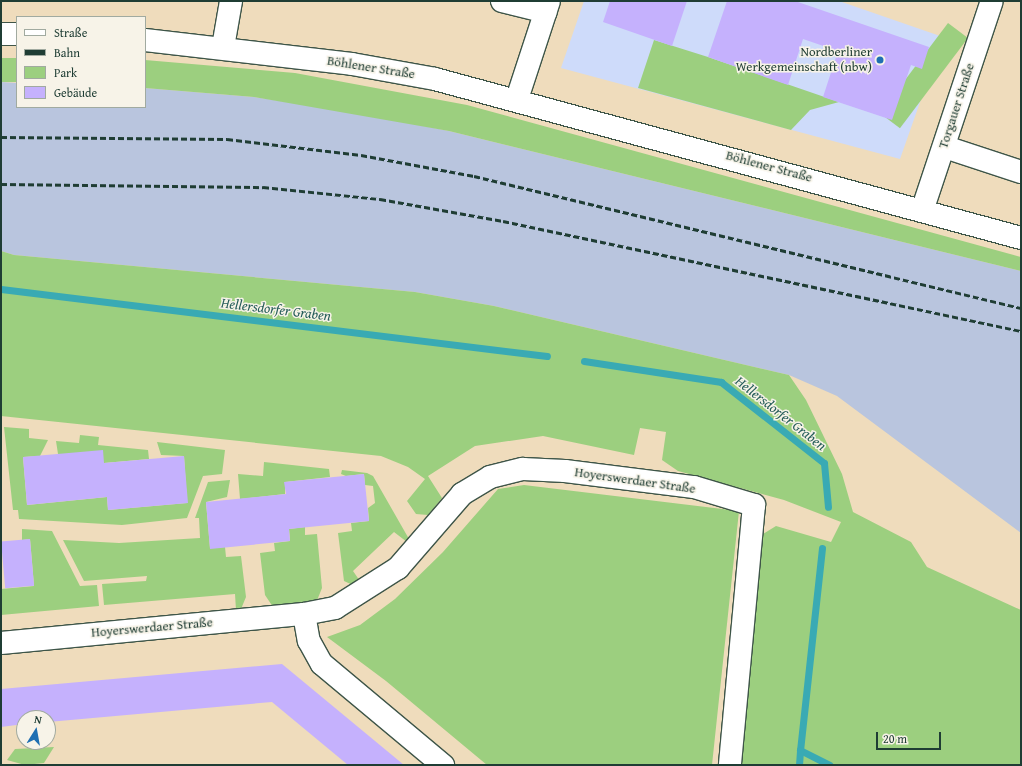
<!DOCTYPE html>
<html>
<head>
<meta charset="utf-8">
<style>
  body { margin:0 }
  #map { position:relative; width:1022px; height:766px; overflow:hidden; background:#efdcbc; font-family:"Gentium Book Plus",serif }
  div>[style] { position:absolute }
  .built>* { inset:0; background:#cedbfa }
  .industrial>* { inset:0; background:#b9c5de }
  .green>* { inset:0; background:#9ccf7f; transform-origin:0 0 }
  .stream>* { height:7px; margin:-3.5px; padding:0 3.5px; transform-origin:3.5px; border-radius:3.5px; background:#39aab4 }
  .building>* { inset:0; background:#c5b1fd; transform-origin:0 0 }
  .roads { filter:drop-shadow(1px 0 #3e5548) drop-shadow(-1px 0 #3e5548) drop-shadow(0 1px #3e5548) drop-shadow(0 -1px #3e5548) }
  .minor>* { height:22px; margin:-11px; padding:0 11px; transform-origin:11px; border-radius:11px; background:#fff }
  .tertiary>* { height:22px; margin:-11px; padding:0 11px; transform-origin:11px; border-radius:11px; background:#fff }
  .rail>* { height:3px; margin-top:-1.5px; transform-origin:0; background:repeating-linear-gradient(90deg,#1f3d34 0 6px,transparent 0 9px) }
  .dots>* { width:11px; height:11px; translate:-50% -50%; box-sizing:border-box; border:2px solid #f7f3e8; border-radius:50% }
  span { translate:-50% -50%; white-space:nowrap; text-align:center; line-height:1.15; -webkit-text-stroke:3px #f7f3e8; paint-order:stroke }
  .poi-label { font-size:13px; color:#1f3d34 }
  .right { translate:-100% -50%; text-align:right }
  .street-label { font-size:13px; color:#1f3d34 }
  .water-label { font-size:14px; color:#275e5a; font-style:italic }
  .frame { position:absolute; inset:0; border:2px solid #1f3d34; pointer-events:none }
  .legend { position:absolute; left:16px; top:16px; width:130px; height:92px; box-sizing:border-box; background:#f7f3e8; border:1px solid #a1aaa0; margin:0; padding:5px 7px; list-style:none; font-size:12px; color:#1f3d34 }
  .legend li { display:flex; align-items:center; gap:8px; height:20px }
  .legend b { width:20px; border:1px solid #a1aaa0 }
  .north { position:absolute; left:16px; top:710px; width:40px; height:40px; box-sizing:border-box; background:#f7f3e8; border:1px solid #a1aaa0; border-radius:50%; rotate:11deg; font-size:11px; font-weight:700; line-height:16px; text-align:center; color:#1f3d34 }
  .north::after { content:''; display:block; margin:auto; width:14px; height:18px; background:#1f6fb2; clip-path:polygon(50% 0,100% 100%,50% 72%,0 100%) }
  .scale { position:absolute; left:876px; top:732px; width:65px; height:18px; box-sizing:border-box; border:2px solid #1f3d34; border-top:0; padding-left:5px; font-size:12px; line-height:14px; white-space:nowrap; color:#1f3d34; -webkit-text-stroke:3px #f7f3e8; paint-order:stroke }
</style>
</head>
<body>
<div id="map">
  <div class="built">
    <div style="clip-path:polygon(584px 1px,839px 1px,943px 37px,900px 159px,561px 68px)"></div>
  </div>
  <div class="industrial">
    <div style="clip-path:polygon(1px 82px,17px 83px,17px 107px,145px 107px,145px 88px,254px 97px,353px 112px,449px 131px,1021px 271px,1021px 533px,837px 396px,789px 375px,494px 306px,415px 292px,14px 255px,1px 251px)"></div>
  </div>
  <div class="green">
    <div style="left:948px;top:23px;width:25px;height:113px;rotate:37deg"></div>
    <div style="clip-path:polygon(654px 40px,708px 57px,839px 102px,810px 110px,791px 130px,638px 88px)"></div>
    <div style="left:1px;top:58px;width:16px;height:24px"></div>
    <div style="clip-path:polygon(145px 60px,295px 73px,467px 105px,1021px 257px,1021px 271px,449px 131px,254px 97px,145px 88px)"></div>
    <div style="clip-path:polygon(1px 251px,14px 255px,415px 292px,494px 306px,789px 375px,806px 400px,842px 474px,853px 512px,911px 542px,927px 567px,1021px 610px,1021px 765px,741px 765px,763px 534px,776px 526px,831px 542px,841px 522px,784px 500px,678px 471px,662px 460px,666px 432px,640px 428px,634px 455px,543px 436px,475px 446px,428px 476px,442px 498px,428px 515px,416px 514px,407px 501px,425px 479px,408px 467px,381px 456px,1px 416px)"></div>
    <div style="clip-path:polygon(4px 427px,29px 429px,29px 438px,48px 440px,40px 456px,23px 457px,27px 505px,107px 497px,108px 510px,187px 503px,184px 456px,161px 455px,157px 442px,225px 450px,222px 474px,203px 476px,187px 518px,122px 525px,19px 519px,18px 510px,13px 510px)"></div>
    <div style="clip-path:polygon(80px 435px,99px 437px,98px 445px,148px 450px,149px 459px,104px 463px,58px 454px,56px 441px,79px 443px)"></div>
    <div style="clip-path:polygon(264px 462px,329px 469px,330px 477px,285px 482px,285px 494px,240px 499px,238px 474px,263px 476px)"></div>
    <div style="clip-path:polygon(342px 470px,367px 473px,373px 476px,409px 539px,407px 542px,394px 532px,353px 571px,362px 584px,357px 587px,344px 581px,338px 533px,352px 531px,351px 523px,369px 521px,368px 508px,375px 503px,373px 486px,365px 485px,364px 474px,346px 476px,341px 474px)"></div>
    <div style="clip-path:polygon(230px 480px,227px 497px,206px 502px,210px 548px,225px 547px,226px 557px,241px 556px,246px 597px,241px 609px,236px 610px,235px 594px,104px 605px,102px 584px,146px 581px,147px 576px,84px 581px,63px 540px,119px 543px,200px 538px,199px 518px,195px 518px,208px 482px)"></div>
    <div style="clip-path:polygon(524px 485px,739px 511px,712px 765px,487px 765px,386px 681px,327px 637px,360px 625px,395px 599px,443px 552px,498px 489px)"></div>
    <div style="clip-path:polygon(305px 527px,305px 535px,317px 534px,322px 588px,316px 603px,273px 607px,265px 595px,260px 553px,275px 551px,274px 543px,290px 541px,289px 529px)"></div>
    <div style="clip-path:polygon(22px 529px,52px 531px,80px 586px,97px 585px,99px 606px,1px 615px,1px 589px,34px 586px,30px 539px,22px 540px)"></div>
    <div style="clip-path:polygon(54px 747px,44px 763px,25px 765px,7px 760px,15px 749px)"></div>
  </div>
  <div class="stream">
    <div style="left:1px;top:289px;width:550px;rotate:7deg"></div>
    <div style="left:584px;top:361px;width:139px;rotate:8.7deg"></div>
    <div style="left:721px;top:382px;width:131px;rotate:38.2deg"></div>
    <div style="left:824px;top:463px;width:44px;rotate:84.8deg"></div>
    <div style="left:822px;top:548px;width:203px;rotate:96.2deg"></div>
    <div style="left:800px;top:750px;width:33px;rotate:27deg"></div>
    <div style="left:799px;top:765px;width:15px;rotate:-86deg"></div>
  </div>
  <div class="building">
    <div style="clip-path:polygon(610px 1px,687px 1px,672px 46px,603px 22px)"></div>
    <div style="clip-path:polygon(727px 1px,795px 1px,929px 47px,922px 69px,911px 65px,892px 120px,823px 97px,838px 51px,803px 39px,788px 85px,708px 57px)"></div>
    <div style="clip-path:polygon(103px 450px,104px 463px,184px 456px,188px 503px,108px 510px,107px 497px,27px 505px,23px 457px)"></div>
    <div style="clip-path:polygon(364px 474px,369px 521px,289px 529px,290px 541px,210px 549px,206px 502px,286px 494px,284px 482px)"></div>
    <div style="left:30px;top:539px;width:47px;height:29px;rotate:85deg"></div>
    <div style="clip-path:polygon(282px 664px,404px 765px,348px 765px,272px 702px,48px 722px,48px 718px,24px 718px,24px 724px,1px 727px,1px 689px)"></div>
  </div>
  <div class="roads">
    <div class="minor">
      <div style="left:502px;top:1px;width:45px;rotate:14deg"></div>
      <div style="left:223px;top:47px;width:47px;rotate:-80.1deg"></div>
      <div style="left:517px;top:99px;width:103px;rotate:-71.9deg"></div>
      <div style="left:945px;top:147px;width:80px;rotate:18.2deg"></div>
      <div style="left:922px;top:211px;width:221px;rotate:-71.6deg"></div>
      <div style="left:304px;top:614px;width:27px;rotate:80deg"></div>
      <div style="left:309px;top:641px;width:26px;rotate:61deg"></div>
      <div style="left:322px;top:664px;width:158px;rotate:39.9deg"></div>
      <div style="left:1px;top:643px;width:304px;rotate:-5.5deg"></div>
      <div style="left:304px;top:614px;width:32px;rotate:-11deg"></div>
      <div style="left:335px;top:608px;width:75px;rotate:-32.4deg"></div>
      <div style="left:398px;top:568px;width:98px;rotate:-49.1deg"></div>
      <div style="left:462px;top:494px;width:33px;rotate:-31deg"></div>
      <div style="left:490px;top:477px;width:34px;rotate:-14deg"></div>
      <div style="left:523px;top:469px;width:42px;rotate:2.7deg"></div>
      <div style="left:565px;top:471px;width:130px;rotate:7.1deg"></div>
      <div style="left:694px;top:487px;width:63px;rotate:16.7deg"></div>
      <div style="left:754px;top:505px;width:261px;rotate:95.3deg"></div>
    </div>
    <div class="tertiary">
      <div style="left:1px;top:34px;width:16px"></div>
      <div style="left:145px;top:40px;width:208px;rotate:6.6deg"></div>
      <div style="left:352px;top:64px;width:84px;rotate:10.2deg"></div>
      <div style="left:435px;top:79px;width:607px;rotate:15.18deg"></div>
    </div>
  </div>
  <div class="rail">
    <div style="left:1px;top:137px;width:226px;rotate:0.5deg"></div>
    <div style="left:227px;top:139px;width:135px;rotate:6.8deg"></div>
    <div style="left:361px;top:155px;width:115px;rotate:10.5deg"></div>
    <div style="left:474px;top:176px;width:563px;rotate:13.57deg"></div>
    <div style="left:1px;top:184px;width:262px;rotate:0.7deg"></div>
    <div style="left:263px;top:187px;width:118px;rotate:5.9deg"></div>
    <div style="left:380px;top:199px;width:125px;rotate:10.1deg"></div>
    <div style="left:503px;top:221px;width:530px;rotate:11.99deg"></div>
  </div>
  <div class="dots">
    <div style="left:880px;top:60px;background:#1f6fb2"></div>
  </div>
  <div class="poi-label">
    <span class="right" style="left:872px;top:60px">Nordberliner<br>Werkgemeinschaft (nbw)</span>
  </div>
  <div class="street-label">
    <span style="left:371px;top:68px;rotate:9deg">Böhlener Straße</span>
    <span style="left:957px;top:106px;rotate:-72deg">Torgauer Straße</span>
    <span style="left:769px;top:167px;rotate:15deg">Böhlener Straße</span>
    <span style="left:635px;top:481px;rotate:8deg">Hoyerswerdaer Straße</span>
    <span style="left:152px;top:628px;rotate:-5deg">Hoyerswerdaer Straße</span>
  </div>
  <div class="water-label">
    <span style="left:276px;top:309px;rotate:7deg">Hellersdorfer Graben</span>
    <span style="left:781px;top:413px;rotate:38deg">Hellersdorfer Graben</span>
  </div>
  <div class="frame"></div>
  <ul class="legend">
  <li><b style="height:5px;background:#fff"></b>Straße</li>
  <li><b style="height:5px;background:#1f3d34"></b>Bahn</li>
  <li><b style="height:11px;background:#9ccf7f"></b>Park</li>
  <li><b style="height:11px;background:#c5b1fd"></b>Gebäude</li>
  </ul>
  <div class="north">N</div>
  <div class="scale">20 m</div>
</div>
</body>
</html>
